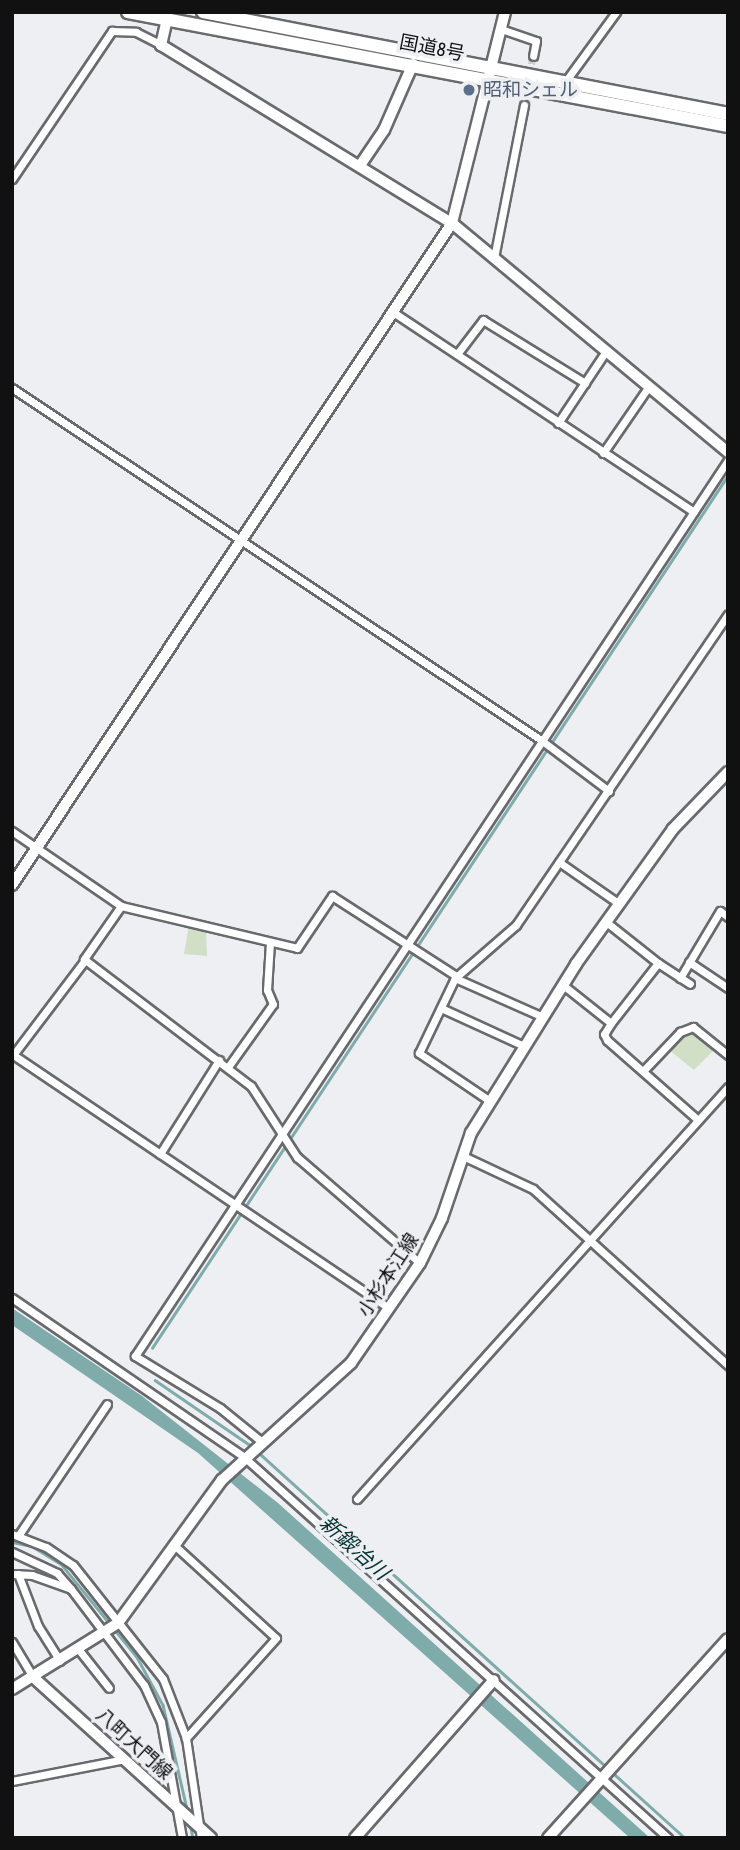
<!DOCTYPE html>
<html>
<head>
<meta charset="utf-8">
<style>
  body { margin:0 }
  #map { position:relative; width:740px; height:1850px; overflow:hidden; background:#eeeff2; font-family:"Asap Condensed","Noto Sans JP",sans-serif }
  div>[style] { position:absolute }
  .green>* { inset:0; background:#d0dfc5 }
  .water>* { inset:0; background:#7fabab }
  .stream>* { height:2.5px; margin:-1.25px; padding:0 1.25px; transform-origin:1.25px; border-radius:1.25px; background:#7fabab }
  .street-tunnel>* { height:7px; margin-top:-3.5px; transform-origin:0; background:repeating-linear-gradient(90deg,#cdced0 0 7px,transparent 0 10.5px) }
  .roads { filter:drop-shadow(2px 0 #696a6d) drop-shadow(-2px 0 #696a6d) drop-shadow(0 2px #696a6d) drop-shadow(0 -2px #696a6d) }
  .street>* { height:7px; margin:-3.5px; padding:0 3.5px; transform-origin:3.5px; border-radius:3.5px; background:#fff }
  .secondary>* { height:10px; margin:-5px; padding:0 5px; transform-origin:5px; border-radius:5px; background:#fff }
  .highway>* { height:12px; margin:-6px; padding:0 6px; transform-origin:6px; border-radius:6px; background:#fff }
  .dots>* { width:19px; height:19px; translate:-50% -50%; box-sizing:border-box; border:4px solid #eeeff2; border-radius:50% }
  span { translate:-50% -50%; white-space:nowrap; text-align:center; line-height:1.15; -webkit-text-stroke:7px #eeeff2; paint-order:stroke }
  .street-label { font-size:19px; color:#111112 }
  .service-label { font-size:19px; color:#4e5e75 }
  .left { translate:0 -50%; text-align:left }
  .water-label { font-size:21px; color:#063434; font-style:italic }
  .frame { position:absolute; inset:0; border:14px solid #111112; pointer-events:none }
</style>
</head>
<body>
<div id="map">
  <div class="green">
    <div style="clip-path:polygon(189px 925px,206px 928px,207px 956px,184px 954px)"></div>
    <div style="clip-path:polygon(692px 1030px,715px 1049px,694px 1070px,669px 1050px,680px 1034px,686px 1037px)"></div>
  </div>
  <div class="water">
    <div style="clip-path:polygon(12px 1308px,142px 1396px,278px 1503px,650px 1838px,630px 1838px,198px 1453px,12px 1325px)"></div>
  </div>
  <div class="stream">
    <div style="left:152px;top:1348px;width:1046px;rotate:-56.58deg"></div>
    <div style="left:155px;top:1380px;width:119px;rotate:34.4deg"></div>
    <div style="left:258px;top:1452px;width:576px;rotate:42.11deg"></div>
    <div style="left:12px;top:1542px;width:20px;rotate:11deg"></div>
    <div style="left:32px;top:1546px;width:36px;rotate:32deg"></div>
    <div style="left:62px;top:1565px;width:119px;rotate:50.8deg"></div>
    <div style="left:137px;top:1657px;width:55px;rotate:61.6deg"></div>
    <div style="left:163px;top:1705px;width:111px;rotate:77deg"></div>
    <div style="left:190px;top:1823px;width:15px;rotate:79deg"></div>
  </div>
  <div class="street-tunnel">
    <div style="left:524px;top:105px;width:50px;rotate:-79.6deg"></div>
  </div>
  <div class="roads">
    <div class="street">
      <div style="left:501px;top:29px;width:37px;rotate:19deg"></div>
      <div style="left:536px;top:41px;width:15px;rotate:101deg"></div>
      <div style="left:565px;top:82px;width:87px;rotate:-53.9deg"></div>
      <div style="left:12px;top:179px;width:179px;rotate:-56deg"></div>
      <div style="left:112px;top:31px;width:24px;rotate:2deg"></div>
      <div style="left:136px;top:32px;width:28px;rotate:27deg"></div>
      <div style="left:494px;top:258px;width:156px;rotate:-78.9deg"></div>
      <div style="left:393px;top:312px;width:361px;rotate:33.6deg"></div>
      <div style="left:457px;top:354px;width:43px;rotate:-52.6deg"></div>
      <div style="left:483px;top:320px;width:120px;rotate:31.7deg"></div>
      <div style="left:12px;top:388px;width:635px;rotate:33.64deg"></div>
      <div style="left:541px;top:740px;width:85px;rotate:36.9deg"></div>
      <div style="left:558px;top:423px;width:87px;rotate:-56.3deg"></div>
      <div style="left:603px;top:453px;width:81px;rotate:-55.5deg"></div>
      <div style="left:12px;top:831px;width:132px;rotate:34.5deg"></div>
      <div style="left:121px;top:906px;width:181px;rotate:13.4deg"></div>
      <div style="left:297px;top:948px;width:63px;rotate:-56.1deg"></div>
      <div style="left:332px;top:896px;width:148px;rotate:32.8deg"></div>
      <div style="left:559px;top:862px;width:72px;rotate:34.8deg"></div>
      <div style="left:121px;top:906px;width:65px;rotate:124.9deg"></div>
      <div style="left:84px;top:959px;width:210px;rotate:37.3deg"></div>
      <div style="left:251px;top:1086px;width:85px;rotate:57.1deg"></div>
      <div style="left:297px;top:1157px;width:162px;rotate:40.8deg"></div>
      <div style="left:605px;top:921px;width:68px;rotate:38.4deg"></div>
      <div style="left:658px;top:963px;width:76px;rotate:128.1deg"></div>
      <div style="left:689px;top:962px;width:47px;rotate:33.7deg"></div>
      <div style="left:658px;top:963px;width:38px;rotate:33deg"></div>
      <div style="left:455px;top:978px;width:96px;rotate:23.9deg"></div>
      <div style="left:680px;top:978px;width:78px;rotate:-59.2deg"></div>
      <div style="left:720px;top:911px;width:10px;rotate:37deg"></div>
      <div style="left:563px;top:985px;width:61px;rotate:38.4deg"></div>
      <div style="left:611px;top:1023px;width:13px;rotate:122deg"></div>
      <div style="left:604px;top:1034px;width:7px;rotate:63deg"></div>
      <div style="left:607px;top:1040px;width:121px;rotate:41.3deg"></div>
      <div style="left:441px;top:1008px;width:91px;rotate:24.6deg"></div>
      <div style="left:13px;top:1055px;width:119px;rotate:-52.8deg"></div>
      <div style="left:15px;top:1056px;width:451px;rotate:34deg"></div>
      <div style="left:228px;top:1067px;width:77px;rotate:-54.5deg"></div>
      <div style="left:273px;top:1004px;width:15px;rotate:-113deg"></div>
      <div style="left:267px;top:990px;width:48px;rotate:-86.4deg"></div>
      <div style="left:643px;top:1071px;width:54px;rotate:-46.5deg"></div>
      <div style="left:680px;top:1032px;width:14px;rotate:-21deg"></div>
      <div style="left:693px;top:1027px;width:45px;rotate:38.7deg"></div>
      <div style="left:490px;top:1101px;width:86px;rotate:-145.9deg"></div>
      <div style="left:419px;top:1053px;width:83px;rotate:-64.4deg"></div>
      <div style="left:455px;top:978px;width:81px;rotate:-41deg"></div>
      <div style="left:516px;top:925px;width:376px;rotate:-55.7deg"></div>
      <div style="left:160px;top:1154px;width:111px;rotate:-57.9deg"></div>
      <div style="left:463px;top:1156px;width:77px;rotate:25.2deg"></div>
      <div style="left:533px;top:1189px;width:263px;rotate:42.1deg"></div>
      <div style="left:12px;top:1298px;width:281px;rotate:34.4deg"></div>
      <div style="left:244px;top:1457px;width:570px;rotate:41.94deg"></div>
      <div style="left:262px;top:1442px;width:54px;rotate:-141deg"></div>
      <div style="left:220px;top:1408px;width:100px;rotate:-148.5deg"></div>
      <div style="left:135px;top:1356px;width:1074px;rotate:-56.5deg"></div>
      <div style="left:357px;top:1499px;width:554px;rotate:-48deg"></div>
      <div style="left:12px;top:1534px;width:36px;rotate:21deg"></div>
      <div style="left:46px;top:1547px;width:32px;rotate:34deg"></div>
      <div style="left:73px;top:1565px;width:145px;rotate:51.7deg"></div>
      <div style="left:163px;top:1679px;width:63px;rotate:68.7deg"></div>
      <div style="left:186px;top:1738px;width:101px;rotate:81.5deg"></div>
      <div style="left:18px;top:1536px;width:159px;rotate:-56deg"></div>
      <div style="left:173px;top:1544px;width:139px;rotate:42.4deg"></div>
      <div style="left:276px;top:1638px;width:135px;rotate:132deg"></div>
      <div style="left:12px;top:1552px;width:50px;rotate:25deg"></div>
      <div style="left:57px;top:1573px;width:21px;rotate:49deg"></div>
      <div style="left:12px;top:1574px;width:20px;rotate:3deg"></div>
      <div style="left:32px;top:1575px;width:41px;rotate:19.7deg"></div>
      <div style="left:71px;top:1589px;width:121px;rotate:52.8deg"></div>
      <div style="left:144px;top:1685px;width:41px;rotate:65.3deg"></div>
      <div style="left:161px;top:1722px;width:118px;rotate:79.7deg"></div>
      <div style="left:18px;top:1574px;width:56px;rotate:69deg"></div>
      <div style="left:38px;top:1626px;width:41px;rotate:57.8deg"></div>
      <div style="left:12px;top:1642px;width:41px;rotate:59deg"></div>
      <div style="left:79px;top:1650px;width:48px;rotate:51.7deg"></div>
      <div style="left:12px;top:1781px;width:115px;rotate:-11deg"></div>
    </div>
    <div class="secondary">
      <div style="left:167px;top:19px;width:27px;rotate:103deg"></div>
      <div style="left:161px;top:45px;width:341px;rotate:31.5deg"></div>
      <div style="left:452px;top:223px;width:359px;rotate:39.7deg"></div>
      <div style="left:361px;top:164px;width:41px;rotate:-55.9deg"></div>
      <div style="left:384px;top:130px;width:72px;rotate:-66.3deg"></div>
      <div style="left:12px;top:885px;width:795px;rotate:-56.39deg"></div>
      <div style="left:452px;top:223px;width:218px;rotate:-75.9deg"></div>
      <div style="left:33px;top:1677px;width:240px;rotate:42.1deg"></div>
      <div style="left:12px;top:1689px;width:125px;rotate:-31.9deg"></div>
      <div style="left:118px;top:1623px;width:177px;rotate:-54deg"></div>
      <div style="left:222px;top:1480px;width:174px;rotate:-42.2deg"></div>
      <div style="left:351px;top:1363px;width:121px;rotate:-55.4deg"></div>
      <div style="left:420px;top:1263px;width:50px;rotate:-63.9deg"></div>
      <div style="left:442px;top:1218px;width:90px;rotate:-71.2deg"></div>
      <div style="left:471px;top:1133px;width:199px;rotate:-58.1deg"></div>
      <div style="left:576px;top:964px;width:166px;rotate:-54.3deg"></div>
      <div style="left:673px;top:829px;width:79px;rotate:-46deg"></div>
      <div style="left:355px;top:1838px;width:210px;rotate:-48.7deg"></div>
      <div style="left:548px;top:1838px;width:268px;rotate:-47.9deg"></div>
    </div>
    <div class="highway">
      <div style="left:128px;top:12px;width:611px;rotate:10.76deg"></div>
      <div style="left:203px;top:12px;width:535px;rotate:10.99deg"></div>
    </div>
  </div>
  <div class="dots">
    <div style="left:469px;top:90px;background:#5c6f8a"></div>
  </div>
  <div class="street-label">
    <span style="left:432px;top:48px;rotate:11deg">国道8号</span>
    <span style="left:388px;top:1275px;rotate:-57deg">小杉本江線</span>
    <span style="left:134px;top:1744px;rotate:42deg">八町大門線</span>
  </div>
  <div class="service-label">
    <span class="left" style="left:483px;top:90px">昭和シェル</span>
  </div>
  <div class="water-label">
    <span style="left:355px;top:1547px;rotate:42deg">新鍛冶川</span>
  </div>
  <div class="frame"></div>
</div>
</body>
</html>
